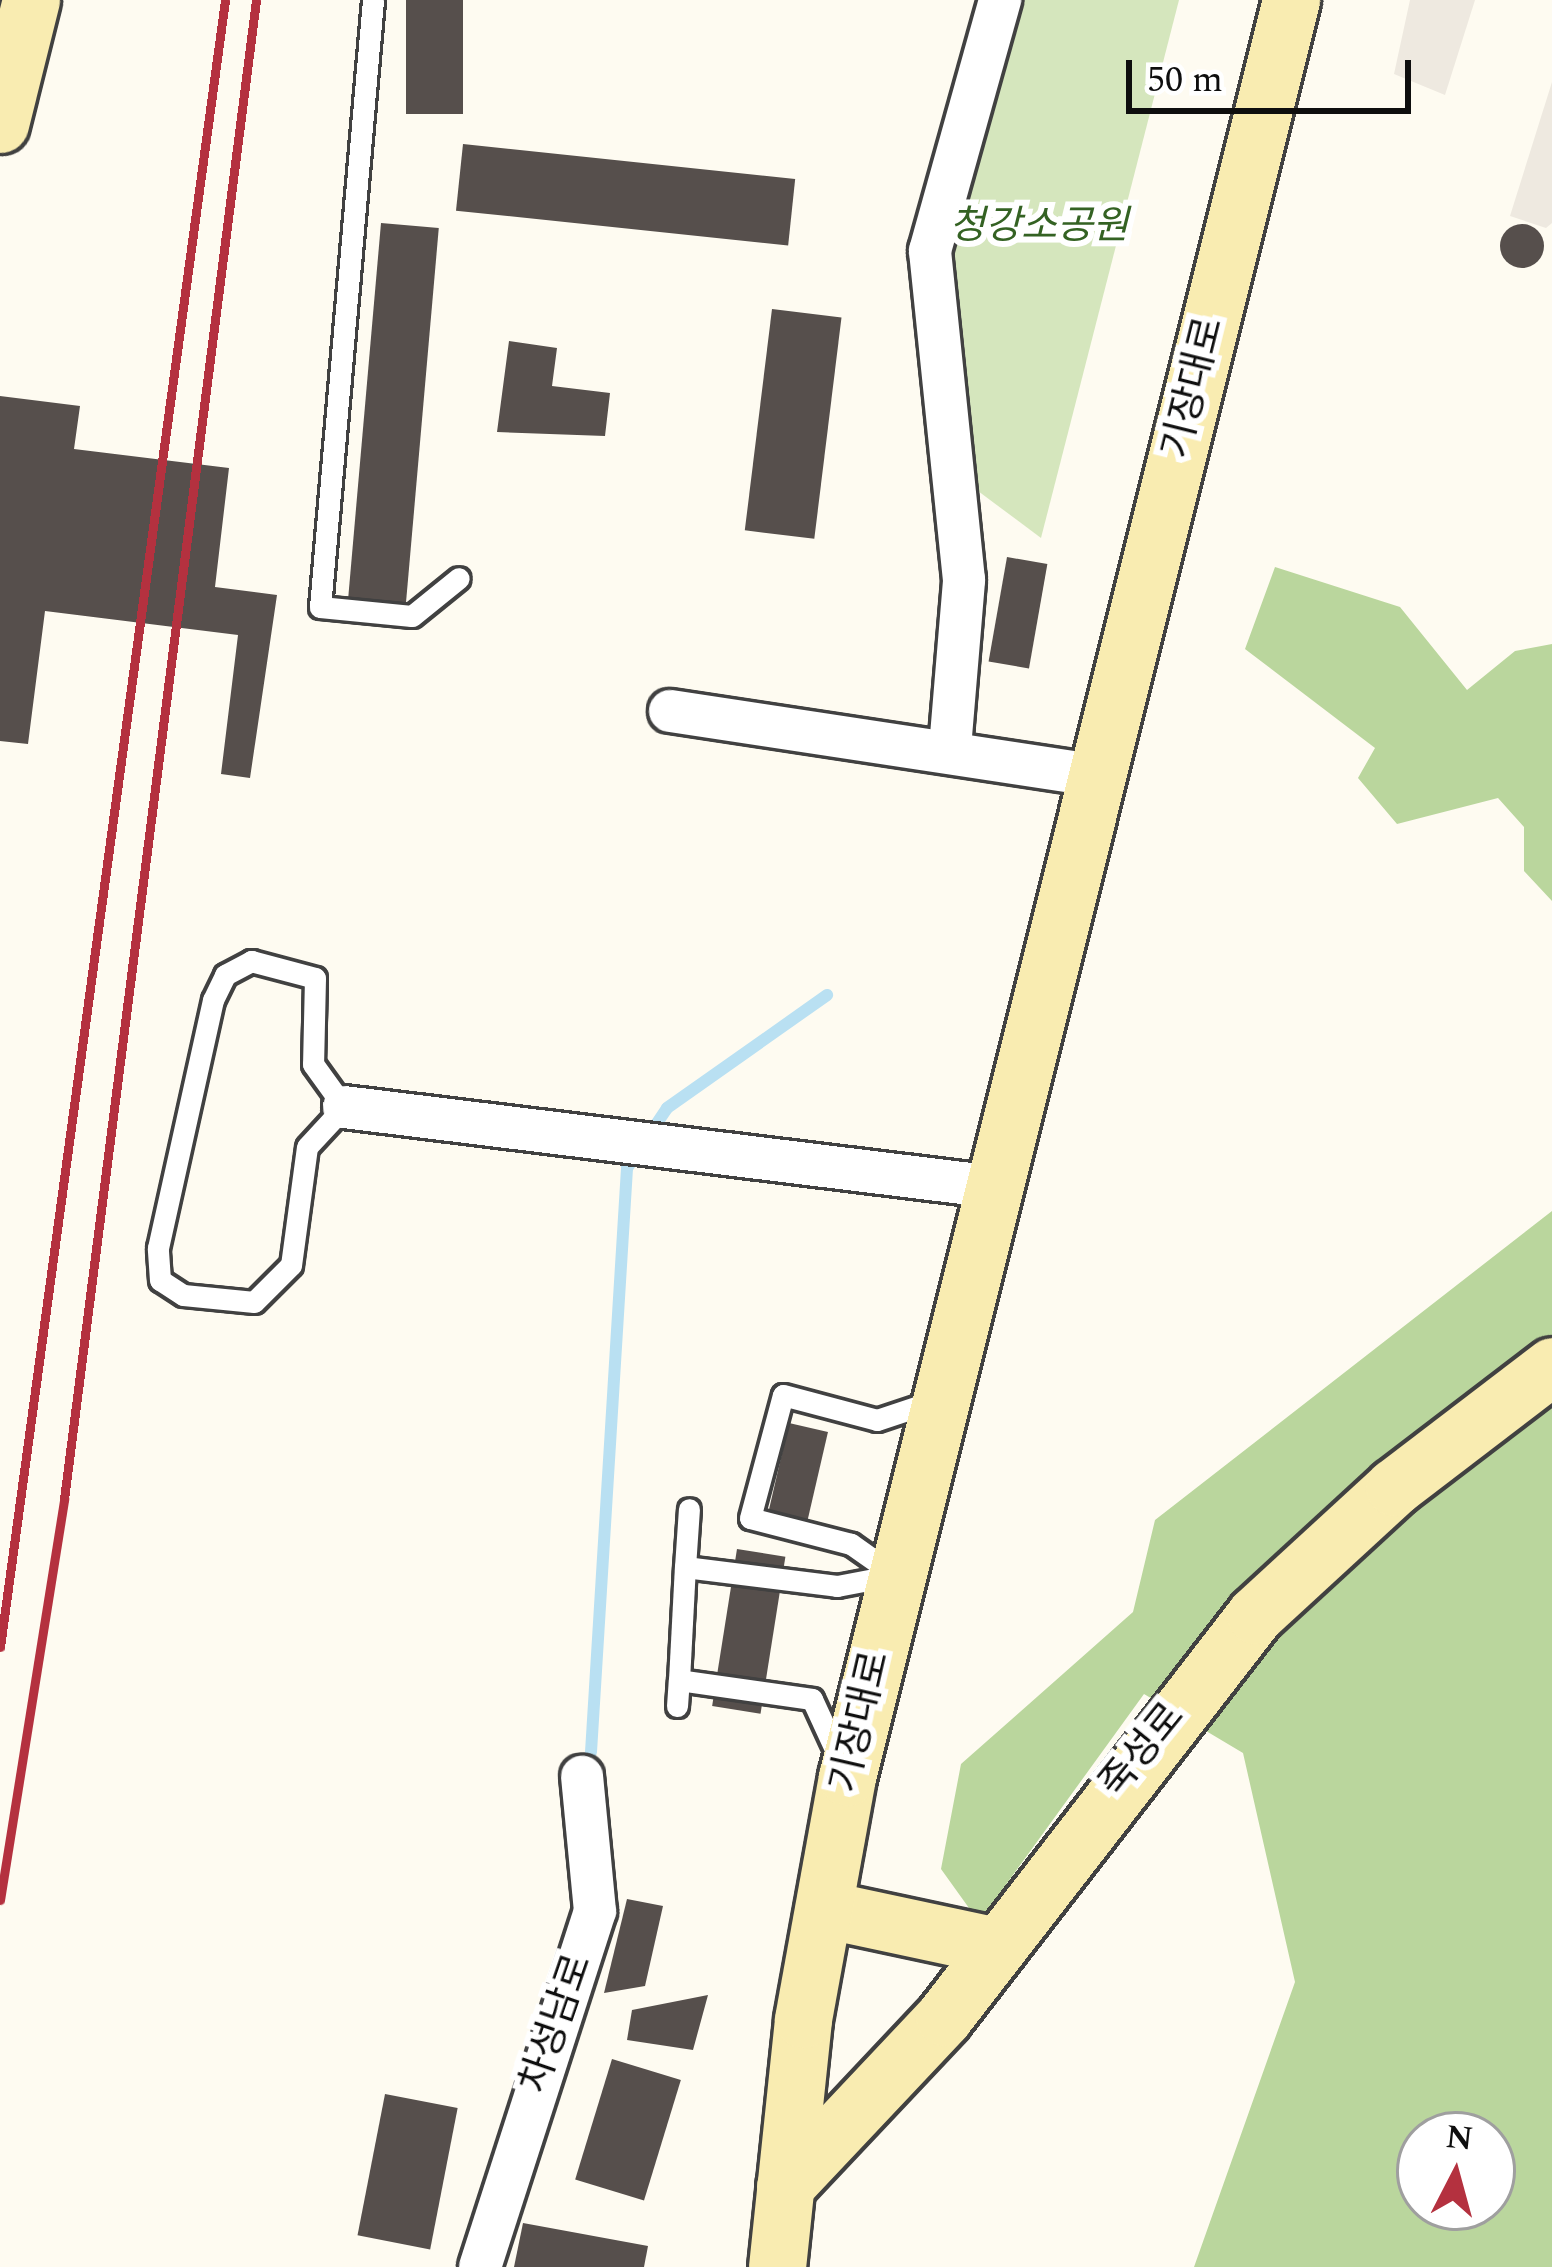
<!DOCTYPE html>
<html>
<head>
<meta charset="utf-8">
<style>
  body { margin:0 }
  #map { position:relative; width:1552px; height:2267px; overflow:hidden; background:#fefbf1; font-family:Spectral,"Noto Sans KR",serif }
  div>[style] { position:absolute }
  .green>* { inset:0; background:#d5e6bd }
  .forest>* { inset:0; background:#bad69d }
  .plaza>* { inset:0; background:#eee9e0 }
  .stream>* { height:12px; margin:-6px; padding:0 6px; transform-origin:6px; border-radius:6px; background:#b9e0f2 }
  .building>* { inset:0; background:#564f4c; transform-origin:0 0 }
  .round { border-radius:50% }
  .roads { filter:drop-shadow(3px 0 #414141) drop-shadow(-3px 0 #414141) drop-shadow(0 3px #414141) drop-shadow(0 -3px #414141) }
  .lane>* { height:21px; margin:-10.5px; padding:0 10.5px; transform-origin:10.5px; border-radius:10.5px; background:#fff }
  .street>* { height:42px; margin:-21px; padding:0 21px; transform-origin:21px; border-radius:21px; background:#fff }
  .secondary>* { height:57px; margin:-28.5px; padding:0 28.5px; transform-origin:28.5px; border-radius:28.5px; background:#f9ecb1 }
  .rail>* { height:9px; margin:-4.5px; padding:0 4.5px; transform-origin:4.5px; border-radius:4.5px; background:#b4313f }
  span { translate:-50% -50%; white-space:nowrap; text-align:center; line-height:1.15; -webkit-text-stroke:12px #fff; paint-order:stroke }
  .park-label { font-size:39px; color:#346223; font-style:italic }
  .street-label { font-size:39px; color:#0e0e0e }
  .north { position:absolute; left:1396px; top:2111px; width:120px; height:120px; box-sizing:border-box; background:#fff; border:3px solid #9f9f9f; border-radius:50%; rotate:6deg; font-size:33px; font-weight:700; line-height:48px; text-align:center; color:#0e0e0e }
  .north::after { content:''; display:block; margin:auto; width:42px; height:54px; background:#b4313f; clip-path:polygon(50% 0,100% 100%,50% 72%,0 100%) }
  .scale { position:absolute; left:1126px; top:60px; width:285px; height:54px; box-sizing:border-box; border:6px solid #0e0e0e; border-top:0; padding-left:15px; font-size:36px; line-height:42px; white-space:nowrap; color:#0e0e0e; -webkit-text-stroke:9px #fff; paint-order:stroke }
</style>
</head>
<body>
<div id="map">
  <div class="green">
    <div style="clip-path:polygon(1019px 0,1179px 0,1041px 538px,974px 488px,950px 255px)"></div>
  </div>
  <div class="forest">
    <div style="clip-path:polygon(1275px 567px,1400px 607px,1467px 690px,1515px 651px,1552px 644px,1552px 901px,1524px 871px,1524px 827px,1498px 798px,1397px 824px,1358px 778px,1375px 748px,1245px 649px)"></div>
    <div style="clip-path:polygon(evenodd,1552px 1211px,1552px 2267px,1194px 2267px,1295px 1982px,1243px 1753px,1144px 1694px,979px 1922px,941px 1869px,961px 1764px,1133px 1612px,1155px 1520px,1552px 1211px,1420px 2135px,1492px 2135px,1492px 2207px,1420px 2207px,1420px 2135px)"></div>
  </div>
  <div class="plaza">
    <div style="clip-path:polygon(1410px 0,1475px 0,1445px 95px,1394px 74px)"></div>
    <div style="clip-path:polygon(1552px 82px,1552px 223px,1546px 228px,1510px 216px)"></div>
  </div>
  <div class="stream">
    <div style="left:649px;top:1135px;width:32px;rotate:-56deg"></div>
    <div style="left:667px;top:1108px;width:196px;rotate:-35.2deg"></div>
    <div style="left:591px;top:1752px;width:585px;rotate:-86.47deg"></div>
    <div style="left:627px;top:1168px;width:19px;rotate:-55deg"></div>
  </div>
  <div class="building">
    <div style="left:406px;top:0;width:57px;height:114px"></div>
    <div style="left:463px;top:144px;width:334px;height:67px;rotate:6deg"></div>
    <div style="left:381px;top:223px;width:58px;height:380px;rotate:5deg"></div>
    <div class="round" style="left:1500px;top:224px;width:44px;height:44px"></div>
    <div style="left:772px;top:309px;width:70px;height:223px;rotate:7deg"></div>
    <div style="clip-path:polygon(509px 341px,557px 348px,552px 386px,610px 393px,605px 436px,497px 432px)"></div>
    <div style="clip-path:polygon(0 396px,80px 406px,74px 449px,229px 468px,215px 587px,277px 595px,250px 778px,221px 774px,238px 635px,45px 611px,28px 744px,0 741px)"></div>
    <div style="left:1007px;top:557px;width:41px;height:106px;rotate:10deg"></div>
    <div style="left:789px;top:1423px;width:40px;height:93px;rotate:13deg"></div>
    <div style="left:737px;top:1549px;width:49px;height:159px;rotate:9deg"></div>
    <div style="clip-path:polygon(627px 1899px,663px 1906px,645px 1986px,604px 1993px)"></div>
    <div style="clip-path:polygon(708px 1995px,693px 2050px,627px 2040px,632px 2010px)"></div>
    <div style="left:612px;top:2059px;width:72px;height:126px;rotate:17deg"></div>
    <div style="left:385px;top:2094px;width:74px;height:144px;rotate:11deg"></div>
    <div style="clip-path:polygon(523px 2223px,648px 2246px,644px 2267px,514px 2267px)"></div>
  </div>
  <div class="roads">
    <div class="lane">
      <div style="left:373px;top:0;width:609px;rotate:94.99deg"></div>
      <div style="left:320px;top:607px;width:92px;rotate:5.6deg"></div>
      <div style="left:412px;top:616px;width:60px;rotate:-39deg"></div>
      <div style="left:251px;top:961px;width:66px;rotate:14.9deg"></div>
      <div style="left:315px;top:978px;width:86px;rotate:91.3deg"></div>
      <div style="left:313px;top:1064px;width:53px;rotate:54.2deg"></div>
      <div style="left:344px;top:1107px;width:54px;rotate:132.8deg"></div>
      <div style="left:307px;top:1147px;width:119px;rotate:97.7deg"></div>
      <div style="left:291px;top:1265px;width:52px;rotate:135deg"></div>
      <div style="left:254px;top:1302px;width:71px;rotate:-174.4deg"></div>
      <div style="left:183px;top:1295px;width:27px;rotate:-147deg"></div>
      <div style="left:160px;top:1280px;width:32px;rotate:-94deg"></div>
      <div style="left:158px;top:1248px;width:254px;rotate:-77.5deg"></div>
      <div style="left:213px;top:1000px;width:28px;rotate:-64deg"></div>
      <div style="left:225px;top:975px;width:30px;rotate:-28deg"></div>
      <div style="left:685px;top:1567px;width:58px;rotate:-86.1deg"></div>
      <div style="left:895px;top:1575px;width:54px;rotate:-144.8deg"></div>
      <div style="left:851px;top:1544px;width:104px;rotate:-165.6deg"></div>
      <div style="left:750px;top:1518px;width:127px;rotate:-75deg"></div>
      <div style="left:783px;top:1395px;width:97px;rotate:14.9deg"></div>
      <div style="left:877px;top:1420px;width:60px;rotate:-18.4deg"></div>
      <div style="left:677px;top:1706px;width:26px;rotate:-86deg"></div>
      <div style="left:840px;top:1760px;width:67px;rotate:-114.7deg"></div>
      <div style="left:812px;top:1699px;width:134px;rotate:-171.9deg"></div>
      <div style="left:679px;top:1680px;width:113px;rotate:-87deg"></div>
      <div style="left:685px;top:1567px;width:153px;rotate:7.1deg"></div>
      <div style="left:837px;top:1586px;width:59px;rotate:-10.7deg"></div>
    </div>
    <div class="street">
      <div style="left:670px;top:711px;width:433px;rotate:8.6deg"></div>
      <div style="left:950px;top:748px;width:169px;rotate:-85.2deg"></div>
      <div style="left:964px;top:580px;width:331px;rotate:-95.9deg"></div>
      <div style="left:930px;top:251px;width:261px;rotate:-74.4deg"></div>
      <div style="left:344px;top:1107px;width:656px;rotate:7.01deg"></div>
      <div style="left:480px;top:2267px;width:374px;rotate:-72.1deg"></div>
      <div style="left:595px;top:1911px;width:135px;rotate:-95.5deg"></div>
    </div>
    <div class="secondary">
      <div style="left:0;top:124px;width:128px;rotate:-76deg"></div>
      <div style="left:824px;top:1909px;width:176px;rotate:12.1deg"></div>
      <div style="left:785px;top:2186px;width:232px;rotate:-46.7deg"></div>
      <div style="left:944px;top:2017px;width:508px;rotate:-52.27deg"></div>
      <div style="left:1255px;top:1615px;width:189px;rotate:-42.6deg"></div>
      <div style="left:1394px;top:1487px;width:199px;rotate:-37.4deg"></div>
      <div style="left:777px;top:2267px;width:249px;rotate:-84deg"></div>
      <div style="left:803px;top:2019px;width:246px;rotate:-79.7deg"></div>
      <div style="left:847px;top:1777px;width:1832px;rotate:-75.97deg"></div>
    </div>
  </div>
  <div class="rail">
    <div style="left:0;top:1647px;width:1662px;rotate:-82.22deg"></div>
    <div style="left:0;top:1900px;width:406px;rotate:-80.9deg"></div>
    <div style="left:64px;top:1499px;width:1511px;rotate:-82.7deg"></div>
  </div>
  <div class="park-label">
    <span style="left:1039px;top:227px">청강소공원</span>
  </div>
  <div class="street-label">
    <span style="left:1194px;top:388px;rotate:-76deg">기장대로</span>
    <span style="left:861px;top:1722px;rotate:-77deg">기장대로</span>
    <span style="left:1143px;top:1751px;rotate:-51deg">죽성로</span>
    <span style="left:557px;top:2024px;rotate:-71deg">차성남로</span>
  </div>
  <div class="north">N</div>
  <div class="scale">50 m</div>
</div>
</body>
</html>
